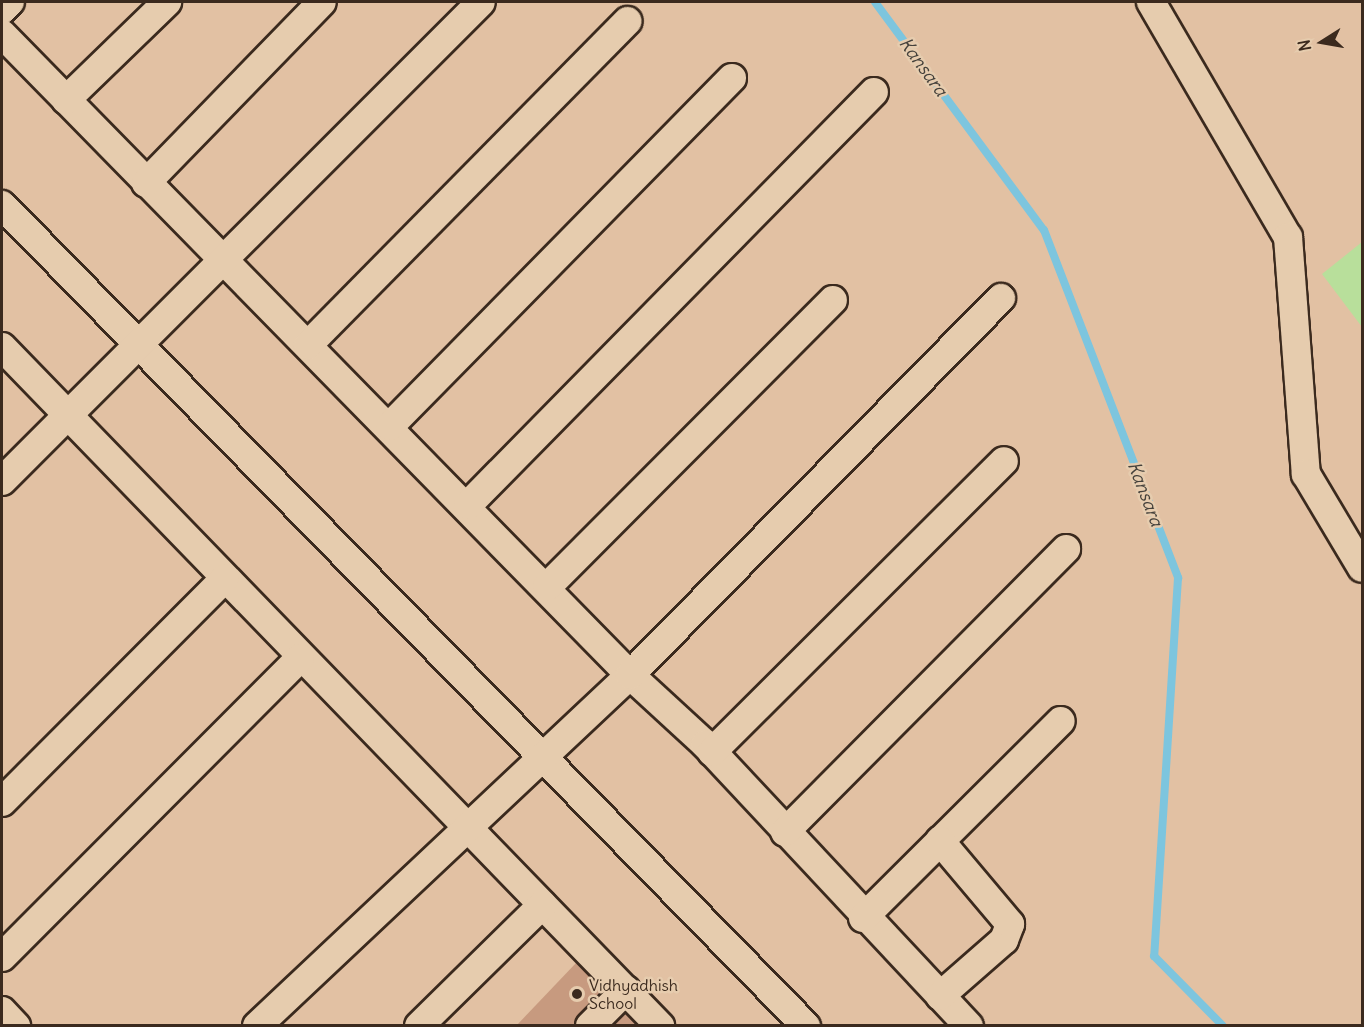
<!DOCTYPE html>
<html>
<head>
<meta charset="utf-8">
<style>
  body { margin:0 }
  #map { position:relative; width:1364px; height:1027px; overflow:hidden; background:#e2c1a3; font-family:Delius,sans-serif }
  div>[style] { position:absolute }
  .green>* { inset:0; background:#b8df9b }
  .stream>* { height:8px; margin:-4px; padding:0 4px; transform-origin:4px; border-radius:4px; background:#7dc5de }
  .building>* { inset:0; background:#c79a7f }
  .roads { filter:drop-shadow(2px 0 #3b2a1e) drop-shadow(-2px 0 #3b2a1e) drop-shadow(0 2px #3b2a1e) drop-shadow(0 -2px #3b2a1e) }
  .minor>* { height:28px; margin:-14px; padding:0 14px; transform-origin:14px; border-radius:14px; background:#e6ccae }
  .dots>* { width:16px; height:16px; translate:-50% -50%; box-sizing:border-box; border:3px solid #e6ccae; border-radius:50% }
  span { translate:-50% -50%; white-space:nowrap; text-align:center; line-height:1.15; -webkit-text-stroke:5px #e6ccae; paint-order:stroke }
  .poi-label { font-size:16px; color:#3b2a1e }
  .left { translate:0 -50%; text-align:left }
  .water-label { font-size:18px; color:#45413b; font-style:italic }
  .frame { position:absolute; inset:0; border:3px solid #3b2a1e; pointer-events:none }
  .north { position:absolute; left:1292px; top:12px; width:60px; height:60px; -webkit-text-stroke:4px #e6ccae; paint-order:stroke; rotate:259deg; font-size:16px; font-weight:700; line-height:24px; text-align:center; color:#3b2a1e }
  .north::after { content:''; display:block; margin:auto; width:21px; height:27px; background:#3b2a1e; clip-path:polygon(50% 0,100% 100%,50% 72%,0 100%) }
</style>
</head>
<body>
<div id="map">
  <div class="green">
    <div style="clip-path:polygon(1362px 242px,1362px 327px,1322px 274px)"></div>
  </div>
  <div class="stream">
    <div style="left:875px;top:2px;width:284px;rotate:53.5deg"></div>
    <div style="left:1044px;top:230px;width:373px;rotate:68.9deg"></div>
    <div style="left:1178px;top:578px;width:379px;rotate:93.6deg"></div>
    <div style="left:1154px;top:956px;width:98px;rotate:45.4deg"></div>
  </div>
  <div class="building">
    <div style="clip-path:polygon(576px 963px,641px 1026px,516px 1026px)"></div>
  </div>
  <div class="roads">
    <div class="minor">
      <div style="left:1151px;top:2px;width:272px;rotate:59.8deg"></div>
      <div style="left:1288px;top:237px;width:238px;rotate:85.7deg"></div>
      <div style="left:1306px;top:474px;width:109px;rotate:59.2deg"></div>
      <div style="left:2px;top:10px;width:11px;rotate:-45deg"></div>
      <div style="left:2px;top:34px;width:897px;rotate:45.59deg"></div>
      <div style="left:630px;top:675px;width:102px;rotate:42.6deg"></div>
      <div style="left:705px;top:744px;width:386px;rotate:46.9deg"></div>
      <div style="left:66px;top:100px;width:141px;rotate:-44.1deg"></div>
      <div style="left:146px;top:183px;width:252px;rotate:-45.8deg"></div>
      <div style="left:2px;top:205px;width:1149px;rotate:45.6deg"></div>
      <div style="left:308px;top:345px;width:455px;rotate:-45.4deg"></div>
      <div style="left:2px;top:347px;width:946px;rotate:45.9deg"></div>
      <div style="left:390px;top:426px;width:488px;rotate:-45.5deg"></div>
      <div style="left:2px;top:481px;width:677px;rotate:-45deg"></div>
      <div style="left:468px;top:505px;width:579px;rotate:-45.49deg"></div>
      <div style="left:547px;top:587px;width:405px;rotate:-45.1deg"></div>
      <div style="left:712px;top:752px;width:412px;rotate:-44.9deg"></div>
      <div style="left:2px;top:802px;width:315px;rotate:-45.1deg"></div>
      <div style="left:785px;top:832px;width:399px;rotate:-45.2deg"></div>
      <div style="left:863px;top:918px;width:279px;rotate:-44.9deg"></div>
      <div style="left:2px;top:957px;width:422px;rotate:-45.1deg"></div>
      <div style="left:940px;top:996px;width:85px;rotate:-41.2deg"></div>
      <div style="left:1004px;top:940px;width:17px;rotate:-69deg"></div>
      <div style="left:1010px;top:924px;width:109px;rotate:-130.1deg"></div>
      <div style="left:2px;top:1011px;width:21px;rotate:47deg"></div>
      <div style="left:257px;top:1026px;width:512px;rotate:-43.26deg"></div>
      <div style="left:630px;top:675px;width:529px;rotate:-45.46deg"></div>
      <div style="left:419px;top:1026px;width:173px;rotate:-44.5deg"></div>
      <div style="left:590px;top:1026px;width:51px;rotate:-45deg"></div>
    </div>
  </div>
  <div class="dots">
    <div style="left:577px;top:994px;background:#3b2a1e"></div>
  </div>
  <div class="poi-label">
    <span class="left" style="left:589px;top:994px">Vidhyadhish<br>School</span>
  </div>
  <div class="water-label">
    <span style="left:923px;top:67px;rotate:54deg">Kansara</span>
    <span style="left:1145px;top:494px;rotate:69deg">Kansara</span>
  </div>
  <div class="frame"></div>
  <div class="north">N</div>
</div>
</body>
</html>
